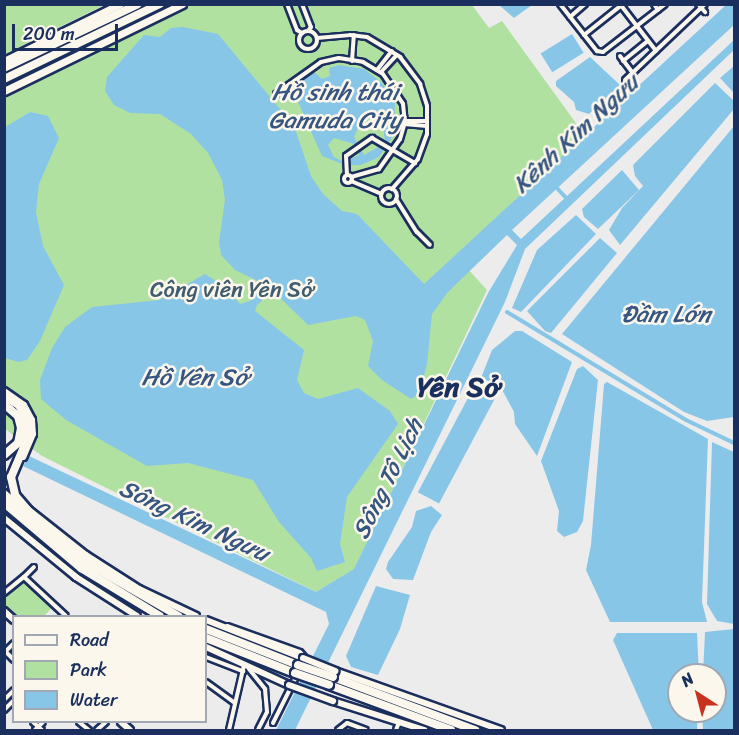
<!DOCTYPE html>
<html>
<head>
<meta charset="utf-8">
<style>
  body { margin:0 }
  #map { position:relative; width:739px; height:735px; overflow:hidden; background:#edeced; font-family:Sriracha,sans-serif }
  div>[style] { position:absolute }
  .green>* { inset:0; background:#b1e1a1 }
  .water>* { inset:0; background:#88c6e8; transform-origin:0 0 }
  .canal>* { height:4px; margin:-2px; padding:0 2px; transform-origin:2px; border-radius:2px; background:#88c6e8 }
  .roads { filter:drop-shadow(2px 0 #1b2f5e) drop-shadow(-2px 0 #1b2f5e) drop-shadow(0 2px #1b2f5e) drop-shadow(0 -2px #1b2f5e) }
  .street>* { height:4px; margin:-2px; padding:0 2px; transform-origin:2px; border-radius:2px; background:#fbf7ec }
  .street>.ring { margin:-2px; padding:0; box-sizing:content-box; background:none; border:4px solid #fbf7ec; border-radius:50% }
  .secondary>* { height:6px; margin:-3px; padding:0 3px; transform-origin:3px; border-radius:3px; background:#fbf7ec }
  .primary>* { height:7px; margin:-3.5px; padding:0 3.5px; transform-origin:3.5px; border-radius:3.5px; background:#fbf7ec }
  .highway>* { height:8px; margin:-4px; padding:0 4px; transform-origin:4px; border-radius:4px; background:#fbf7ec }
  .bridges { filter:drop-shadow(2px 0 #1b2f5e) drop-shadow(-2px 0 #1b2f5e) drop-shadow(0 2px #1b2f5e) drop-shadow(0 -2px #1b2f5e) }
  .secondary-bridge>* { height:6px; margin:-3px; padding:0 3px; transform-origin:3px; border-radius:3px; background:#fbf7ec }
  .highway-bridge>* { height:8px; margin:-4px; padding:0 4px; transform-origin:4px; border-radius:4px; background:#fbf7ec }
  span { translate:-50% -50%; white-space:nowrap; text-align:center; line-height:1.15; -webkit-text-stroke:5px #fbf7ec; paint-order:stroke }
  .park-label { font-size:22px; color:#405c6f }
  .water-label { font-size:24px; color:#365580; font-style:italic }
  .district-label { font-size:28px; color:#1b2f5e; font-weight:700 }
  .frame { position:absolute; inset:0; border:6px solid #1b2f5e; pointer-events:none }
  .legend { position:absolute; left:12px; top:615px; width:195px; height:108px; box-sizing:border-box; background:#fbf7ec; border:2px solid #a1a7b3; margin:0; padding:8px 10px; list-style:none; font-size:18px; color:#1b2f5e }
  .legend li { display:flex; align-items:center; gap:12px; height:30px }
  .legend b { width:30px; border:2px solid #a1a7b3 }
  .north { position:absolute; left:667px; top:663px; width:60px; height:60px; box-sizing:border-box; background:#fbf7ec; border:2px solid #a1a7b3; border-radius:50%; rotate:324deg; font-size:16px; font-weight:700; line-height:24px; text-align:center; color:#1b2f5e }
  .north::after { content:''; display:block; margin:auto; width:21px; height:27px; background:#c8321e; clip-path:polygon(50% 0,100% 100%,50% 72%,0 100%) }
  .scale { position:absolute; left:12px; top:24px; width:106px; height:27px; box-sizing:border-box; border:3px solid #1b2f5e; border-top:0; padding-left:8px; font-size:18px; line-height:21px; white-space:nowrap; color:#1b2f5e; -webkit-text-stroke:4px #fbf7ec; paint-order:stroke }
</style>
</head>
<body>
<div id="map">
  <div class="green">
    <div style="clip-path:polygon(5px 5px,104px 5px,5px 54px)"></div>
    <div style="clip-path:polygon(190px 5px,472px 5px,489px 28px,502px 21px,586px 137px,457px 257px,487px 290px,355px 569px,316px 592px,42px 456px,5px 429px,5px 94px)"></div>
    <div style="clip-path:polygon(24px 580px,53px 607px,44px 616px,14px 616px,5px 608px,4px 596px)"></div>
  </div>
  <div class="water">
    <div style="clip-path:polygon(499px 5px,532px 5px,514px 18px)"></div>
    <div style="clip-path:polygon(726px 5px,734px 5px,734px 25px,512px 230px,521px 239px,734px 40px,734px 50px,525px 249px,505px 302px,295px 730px,276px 730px,329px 624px,326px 612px,23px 466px,29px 456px,316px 592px,354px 569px,488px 293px,517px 245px,507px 235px,448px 292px,432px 314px,427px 364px,419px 394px,411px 399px,382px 380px,368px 366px,373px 341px,365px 320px,356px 316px,308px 325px,273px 291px,257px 305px,255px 311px,304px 350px,297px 380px,304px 393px,318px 399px,358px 388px,390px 411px,398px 424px,347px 497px,340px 544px,345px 562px,317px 571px,311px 558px,279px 522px,253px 480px,188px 463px,147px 466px,66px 420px,41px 399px,40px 380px,52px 348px,65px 327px,92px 307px,159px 300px,205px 274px,224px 286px,240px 304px,250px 301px,264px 284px,235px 270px,221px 255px,219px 242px,225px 200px,222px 180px,208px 153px,191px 134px,160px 114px,130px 113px,114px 105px,105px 91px,107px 77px,144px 35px,160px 37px,171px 28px,183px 27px,218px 34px,294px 126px,311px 176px,323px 194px,342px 211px,357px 214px,424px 284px)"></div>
    <div style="left:572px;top:34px;width:22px;height:37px;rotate:58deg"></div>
    <div style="clip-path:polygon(590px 57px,620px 85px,589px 114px,576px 110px,574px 102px,556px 86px,556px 81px)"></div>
    <div style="clip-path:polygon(evenodd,339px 65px,364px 69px,382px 83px,395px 101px,394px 134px,379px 157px,361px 165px,345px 165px,322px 156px,298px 102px,305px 86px,300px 81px,314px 72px,322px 79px,330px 76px,329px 68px,339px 65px,373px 117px,383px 125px,385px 143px,364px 155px,354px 137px,361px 122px,373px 117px,339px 65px,334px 138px,354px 144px,359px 155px,344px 162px,334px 157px,328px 145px,334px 138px)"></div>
    <div style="clip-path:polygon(734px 66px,734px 93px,720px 78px)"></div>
    <div style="clip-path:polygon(715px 83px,734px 101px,734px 109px,620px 245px,609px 230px,622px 208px,643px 186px,635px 176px,633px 165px)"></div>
    <div style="clip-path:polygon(30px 112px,48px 116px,59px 138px,39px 184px,36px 212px,43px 246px,64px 285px,40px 341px,27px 360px,18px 362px,5px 358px,5px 127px)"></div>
    <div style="clip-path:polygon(734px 126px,734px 417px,707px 421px,684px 412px,562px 334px)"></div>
    <div style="clip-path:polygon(622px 170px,639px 190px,598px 229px,584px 217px,582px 209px)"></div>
    <div style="clip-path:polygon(576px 215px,596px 234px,521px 312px,512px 308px,537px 250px)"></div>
    <div style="clip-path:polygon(600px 238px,617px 253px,551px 333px,545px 331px,527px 311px)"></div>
    <div style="clip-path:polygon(515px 331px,522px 331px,572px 362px,537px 456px,515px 424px,514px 412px,500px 386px,481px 378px,492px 350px)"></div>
    <div style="clip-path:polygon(583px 366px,598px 380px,583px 521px,577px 532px,564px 537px,557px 531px,559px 511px,541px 461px,577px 369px)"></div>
    <div style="left:477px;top:381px;width:24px;height:126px;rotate:28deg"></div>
    <div style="clip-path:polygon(607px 382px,708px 439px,702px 602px,707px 622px,610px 622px,586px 570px,591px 545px,604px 384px)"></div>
    <div style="clip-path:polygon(712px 442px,734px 452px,734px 624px,717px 621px,707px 604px)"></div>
    <div style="clip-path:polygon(431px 506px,442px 515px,431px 532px,413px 580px,393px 579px,386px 569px,388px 562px,412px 527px,416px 511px)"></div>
    <div style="clip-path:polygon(376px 586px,410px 595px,400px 629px,378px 675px,351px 667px,346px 656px)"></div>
    <div style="clip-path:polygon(734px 629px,734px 730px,703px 730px,702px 711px,715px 711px,715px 675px,703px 675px,705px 632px)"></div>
    <div style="clip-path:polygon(617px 633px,697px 633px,699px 675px,679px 675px,679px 711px,698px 711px,697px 730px,653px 730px,613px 640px)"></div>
  </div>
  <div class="canal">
    <div style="left:555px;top:186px;width:19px;rotate:47deg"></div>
    <div style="left:507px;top:312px;width:209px;rotate:31.1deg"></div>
    <div style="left:686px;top:420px;width:53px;rotate:25.6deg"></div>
  </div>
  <div class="roads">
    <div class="street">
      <div style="left:287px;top:4px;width:28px;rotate:69deg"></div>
      <div style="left:297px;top:30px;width:6px;rotate:31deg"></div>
      <div style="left:302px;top:4px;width:25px;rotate:69deg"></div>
      <div style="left:311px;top:27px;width:5px;rotate:127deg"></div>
      <div style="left:560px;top:4px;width:60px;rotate:51.8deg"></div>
      <div style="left:597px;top:51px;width:6px;rotate:9deg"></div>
      <div style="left:603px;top:52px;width:78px;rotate:-37.7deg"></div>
      <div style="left:620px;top:4px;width:59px;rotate:52.5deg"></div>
      <div style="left:654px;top:4px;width:7px;rotate:56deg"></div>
      <div style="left:698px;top:4px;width:11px;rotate:49deg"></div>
      <div style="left:570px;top:17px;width:20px;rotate:-41deg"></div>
      <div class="ring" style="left:299px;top:31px;width:14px;height:14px"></div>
      <div style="left:584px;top:35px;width:50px;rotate:-38.5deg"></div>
      <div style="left:317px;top:38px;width:33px;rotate:-5deg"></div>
      <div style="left:350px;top:35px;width:17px;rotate:7deg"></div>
      <div style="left:367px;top:37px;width:39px;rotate:31deg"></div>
      <div style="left:400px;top:57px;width:34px;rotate:53deg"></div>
      <div style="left:420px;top:84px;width:23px;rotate:72deg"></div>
      <div style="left:427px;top:106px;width:28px;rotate:90deg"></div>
      <div style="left:427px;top:134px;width:27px;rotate:110deg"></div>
      <div style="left:418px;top:159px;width:40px;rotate:131deg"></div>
      <div style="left:620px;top:56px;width:20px;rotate:53deg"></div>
      <div style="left:352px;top:61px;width:26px;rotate:-86deg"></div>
      <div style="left:623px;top:61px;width:32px;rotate:-39deg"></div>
      <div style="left:377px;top:70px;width:24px;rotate:-52deg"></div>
      <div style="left:381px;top:72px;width:23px;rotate:-47deg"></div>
      <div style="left:625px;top:80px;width:110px;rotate:-43.5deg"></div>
      <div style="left:276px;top:94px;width:55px;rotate:-35.4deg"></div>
      <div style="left:321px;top:62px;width:18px;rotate:-13deg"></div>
      <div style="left:339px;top:58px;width:24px;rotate:9deg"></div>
      <div style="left:363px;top:62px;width:23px;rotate:31deg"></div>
      <div style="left:383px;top:74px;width:36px;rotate:56deg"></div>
      <div style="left:403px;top:104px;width:18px;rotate:84deg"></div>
      <div style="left:405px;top:122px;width:18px;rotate:106deg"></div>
      <div style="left:400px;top:139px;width:37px;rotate:125deg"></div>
      <div style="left:379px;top:169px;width:29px;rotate:164deg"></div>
      <div style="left:404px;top:121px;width:23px"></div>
      <div style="left:404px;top:124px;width:23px;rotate:5deg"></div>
      <div style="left:347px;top:175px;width:19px;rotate:-93deg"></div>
      <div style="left:346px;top:156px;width:32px;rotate:-35deg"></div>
      <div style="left:372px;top:138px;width:50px;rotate:30.2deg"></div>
      <div class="ring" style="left:344px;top:175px;width:4px;height:4px"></div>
      <div style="left:351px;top:181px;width:33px;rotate:23deg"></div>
      <div class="ring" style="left:381px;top:188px;width:12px;height:12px"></div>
      <div style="left:396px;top:199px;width:39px;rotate:58deg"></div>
      <div style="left:417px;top:232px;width:18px;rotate:45deg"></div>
      <div style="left:24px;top:577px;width:14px;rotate:-45deg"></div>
      <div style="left:4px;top:593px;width:26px;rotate:-39deg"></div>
      <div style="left:24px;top:577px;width:57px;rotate:42.9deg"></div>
      <div style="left:227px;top:626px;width:77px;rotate:19.6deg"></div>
      <div style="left:300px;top:652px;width:8px;rotate:50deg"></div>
      <div style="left:6px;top:652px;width:11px;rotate:45deg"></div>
      <div style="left:4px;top:653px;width:14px;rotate:-45deg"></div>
      <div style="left:206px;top:657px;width:40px;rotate:21deg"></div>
      <div style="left:249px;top:669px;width:26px;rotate:51deg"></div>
      <div style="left:265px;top:689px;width:23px;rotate:85deg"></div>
      <div style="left:267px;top:712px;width:20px;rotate:117deg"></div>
      <div style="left:206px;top:682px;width:36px;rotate:36deg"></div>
      <div style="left:4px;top:700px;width:14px;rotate:-45deg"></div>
      <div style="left:4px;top:710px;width:14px;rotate:-45deg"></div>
      <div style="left:33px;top:722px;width:12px;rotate:42deg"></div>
      <div style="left:79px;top:722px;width:13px;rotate:39deg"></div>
      <div style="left:273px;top:723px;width:56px;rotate:-63.4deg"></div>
      <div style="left:35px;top:730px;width:11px;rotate:-45deg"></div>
      <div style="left:97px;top:730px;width:12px;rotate:-42deg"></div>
      <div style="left:229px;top:730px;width:67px;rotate:-77deg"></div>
      <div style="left:338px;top:730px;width:11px;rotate:-38deg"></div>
      <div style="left:347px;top:723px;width:20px;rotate:20deg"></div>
      <div style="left:396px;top:730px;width:9px;rotate:-69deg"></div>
    </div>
    <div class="secondary">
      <div style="left:4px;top:391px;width:24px;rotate:35deg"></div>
      <div style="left:24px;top:405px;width:17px;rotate:62deg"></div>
      <div style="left:32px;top:420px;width:14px;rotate:86deg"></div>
      <div style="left:33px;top:434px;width:25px;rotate:113deg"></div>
      <div style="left:16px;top:495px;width:20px;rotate:49deg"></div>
      <div style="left:29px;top:510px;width:73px;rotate:38.3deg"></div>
      <div style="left:86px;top:555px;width:63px;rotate:32.7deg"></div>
      <div style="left:139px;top:589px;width:63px;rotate:25.3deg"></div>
      <div style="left:4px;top:518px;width:93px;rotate:39.3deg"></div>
      <div style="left:76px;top:577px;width:72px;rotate:32.6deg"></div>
      <div style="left:4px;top:611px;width:13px;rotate:42deg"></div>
      <div style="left:206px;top:620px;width:104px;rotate:21.4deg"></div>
      <div style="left:206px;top:647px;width:91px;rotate:24.6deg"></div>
      <div style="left:335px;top:671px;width:176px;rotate:19.6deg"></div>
      <div style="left:333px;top:701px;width:96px;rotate:17.7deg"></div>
      <div style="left:121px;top:722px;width:12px;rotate:42deg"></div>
    </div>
    <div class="primary">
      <div style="left:4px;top:61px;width:129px;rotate:-26.2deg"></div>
      <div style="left:4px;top:91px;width:198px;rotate:-26deg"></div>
    </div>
    <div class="highway">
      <div style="left:4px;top:68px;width:148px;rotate:-25.5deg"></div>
      <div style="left:4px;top:79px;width:173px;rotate:-25.7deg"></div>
      <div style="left:4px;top:396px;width:17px;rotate:31deg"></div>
      <div style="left:19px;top:405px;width:17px;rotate:62deg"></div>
      <div style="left:27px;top:420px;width:22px;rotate:93deg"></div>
      <div style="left:26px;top:442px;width:38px;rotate:113deg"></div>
      <div style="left:11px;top:477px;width:26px;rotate:77deg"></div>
      <div style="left:4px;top:404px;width:18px;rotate:41deg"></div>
      <div style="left:18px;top:416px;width:12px;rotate:76deg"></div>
      <div style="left:21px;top:428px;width:15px;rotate:101deg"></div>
      <div style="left:18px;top:443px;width:18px;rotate:139deg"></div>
      <div style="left:4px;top:494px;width:106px;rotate:40deg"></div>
      <div style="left:85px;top:562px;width:108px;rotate:30.1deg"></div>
      <div style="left:4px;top:503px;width:101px;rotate:40.2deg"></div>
      <div style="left:81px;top:568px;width:92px;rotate:31.3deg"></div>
      <div style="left:206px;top:629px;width:99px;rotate:21.4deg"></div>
      <div style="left:206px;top:638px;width:96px;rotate:21.5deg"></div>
      <div style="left:333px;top:677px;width:152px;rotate:20.5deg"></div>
      <div style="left:329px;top:685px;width:130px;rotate:20.2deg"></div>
    </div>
  </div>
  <div class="bridges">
    <div class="secondary-bridge">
      <div style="left:303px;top:658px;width:35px;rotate:22deg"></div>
      <div style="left:289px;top:685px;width:47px;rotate:20deg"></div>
    </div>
    <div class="highway-bridge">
      <div style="left:298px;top:665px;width:37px;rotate:19deg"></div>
      <div style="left:295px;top:673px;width:36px;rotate:19deg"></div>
    </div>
  </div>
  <div class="park-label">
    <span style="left:232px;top:290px">Công viên Yên Sở</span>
  </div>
  <div class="water-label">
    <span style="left:335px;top:107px">Hồ sinh thái<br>Gamuda City</span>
    <span style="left:576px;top:134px;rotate:-43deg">Kênh Kim Ngưu</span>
    <span style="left:666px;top:315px">Đầm Lớn</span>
    <span style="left:195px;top:378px">Hồ Yên Sở</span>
    <span style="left:388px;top:479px;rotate:-64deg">Sông Tô Lịch</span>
    <span style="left:194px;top:521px;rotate:25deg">Sông Kim Ngưu</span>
  </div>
  <div class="district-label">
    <span style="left:459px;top:387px">Yên Sở</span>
  </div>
  <div class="frame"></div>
  <ul class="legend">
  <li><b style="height:8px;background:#fbf7ec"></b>Road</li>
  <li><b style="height:16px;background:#b1e1a1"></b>Park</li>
  <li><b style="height:16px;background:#88c6e8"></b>Water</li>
  </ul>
  <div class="north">N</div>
  <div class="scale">200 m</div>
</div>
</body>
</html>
